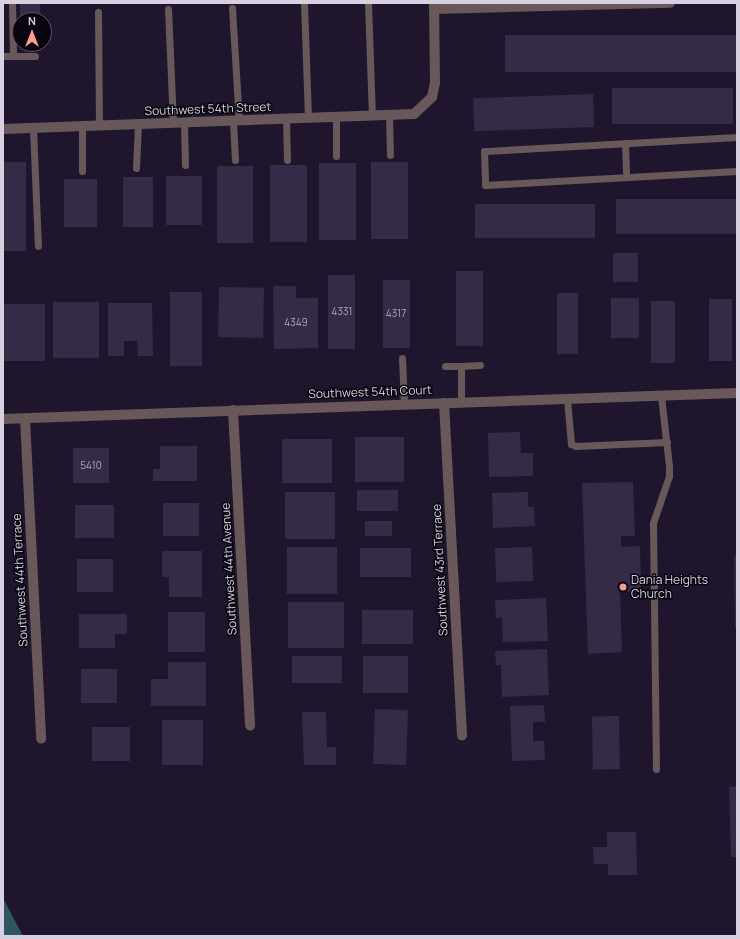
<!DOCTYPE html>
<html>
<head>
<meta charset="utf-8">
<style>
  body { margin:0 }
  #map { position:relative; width:740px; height:939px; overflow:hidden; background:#1f162e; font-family:Manrope,sans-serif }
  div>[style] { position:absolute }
  .water>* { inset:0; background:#2c575e }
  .building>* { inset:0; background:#362b47; transform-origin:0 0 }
  .service>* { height:7px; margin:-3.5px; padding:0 3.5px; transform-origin:3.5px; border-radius:3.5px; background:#695859 }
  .minor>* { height:10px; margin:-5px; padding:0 5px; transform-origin:5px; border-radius:5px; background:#695859 }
  .dots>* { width:11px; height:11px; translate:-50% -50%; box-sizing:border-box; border:2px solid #08050e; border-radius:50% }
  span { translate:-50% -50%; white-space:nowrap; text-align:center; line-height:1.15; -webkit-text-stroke:3px #08050e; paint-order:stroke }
  .number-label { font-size:10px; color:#aea7ba }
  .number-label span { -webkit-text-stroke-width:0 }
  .street-label { font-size:12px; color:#d6d0e1 }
  .poi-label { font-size:12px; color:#d6d0e1 }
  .left { translate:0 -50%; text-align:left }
  .frame { position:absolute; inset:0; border:4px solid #d6d0e1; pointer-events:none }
  .north { position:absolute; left:12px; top:12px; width:40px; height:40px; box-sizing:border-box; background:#08050e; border:1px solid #5a5662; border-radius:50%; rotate:0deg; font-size:11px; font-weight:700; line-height:16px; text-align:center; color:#d6d0e1 }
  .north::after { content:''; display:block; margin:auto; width:14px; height:18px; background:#f59d8f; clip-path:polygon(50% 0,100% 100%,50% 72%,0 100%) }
</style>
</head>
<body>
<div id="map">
  <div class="water">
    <div style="clip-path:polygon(3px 898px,14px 919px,23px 936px,3px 936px)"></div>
  </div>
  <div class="building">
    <div style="left:20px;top:3px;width:20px;height:17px"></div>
    <div style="left:737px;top:35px;width:37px;height:232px;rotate:90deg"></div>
    <div style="clip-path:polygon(21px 44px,41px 44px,41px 45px,21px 47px)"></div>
    <div style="left:733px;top:88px;width:36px;height:121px;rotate:90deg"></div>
    <div style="left:593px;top:94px;width:33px;height:120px;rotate:88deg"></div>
    <div style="left:3px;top:162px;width:23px;height:89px"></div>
    <div style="left:371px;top:162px;width:37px;height:77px"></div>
    <div style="left:319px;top:163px;width:37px;height:77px"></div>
    <div style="left:270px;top:165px;width:37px;height:77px"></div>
    <div style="left:217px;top:166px;width:36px;height:77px"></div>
    <div style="left:166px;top:176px;width:36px;height:49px"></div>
    <div style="left:123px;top:177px;width:30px;height:50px"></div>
    <div style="left:64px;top:179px;width:33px;height:48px"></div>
    <div style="left:616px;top:199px;width:120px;height:35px"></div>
    <div style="left:475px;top:204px;width:120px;height:34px"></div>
    <div style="left:613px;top:253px;width:25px;height:29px"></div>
    <div style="left:456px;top:271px;width:27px;height:75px"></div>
    <div style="left:328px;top:275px;width:27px;height:74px"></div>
    <div style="left:383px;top:280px;width:27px;height:68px"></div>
    <div style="clip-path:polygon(273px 286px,296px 286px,296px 298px,318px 298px,318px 348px,274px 349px)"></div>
    <div style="left:219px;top:287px;width:45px;height:50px;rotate:1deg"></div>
    <div style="left:170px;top:292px;width:32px;height:74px"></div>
    <div style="left:557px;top:293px;width:21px;height:61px"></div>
    <div style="left:611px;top:298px;width:28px;height:40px"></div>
    <div style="left:709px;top:299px;width:23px;height:62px"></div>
    <div style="left:651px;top:301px;width:24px;height:62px"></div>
    <div style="left:53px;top:302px;width:46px;height:56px"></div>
    <div style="clip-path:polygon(108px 303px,152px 303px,153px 356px,138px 356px,137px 341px,124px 341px,124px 356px,108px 356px)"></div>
    <div style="left:3px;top:304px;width:42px;height:57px"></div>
    <div style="clip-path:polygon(520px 432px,521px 453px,533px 453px,533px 476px,489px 477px,488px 433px)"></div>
    <div style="left:355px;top:437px;width:49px;height:45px"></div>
    <div style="left:282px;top:439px;width:50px;height:44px"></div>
    <div style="clip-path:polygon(160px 446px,197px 446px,197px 481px,153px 481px,153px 469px,160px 469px)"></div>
    <div style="left:73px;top:448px;width:36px;height:35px"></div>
    <div style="clip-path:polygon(633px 482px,635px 536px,621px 536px,621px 547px,640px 546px,641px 591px,620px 592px,622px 652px,588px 654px,582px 483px)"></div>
    <div style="left:357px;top:490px;width:41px;height:21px"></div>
    <div style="left:285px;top:492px;width:50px;height:47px"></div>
    <div style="clip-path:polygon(528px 492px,528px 507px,534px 507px,535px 526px,493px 528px,492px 493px)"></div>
    <div style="left:163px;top:503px;width:36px;height:33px"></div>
    <div style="left:75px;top:505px;width:39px;height:33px"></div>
    <div style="left:365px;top:521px;width:27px;height:15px"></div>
    <div style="left:287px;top:547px;width:50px;height:47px"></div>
    <div style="left:532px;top:547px;width:34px;height:37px;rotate:88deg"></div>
    <div style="left:360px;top:548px;width:51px;height:29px"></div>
    <div style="clip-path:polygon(162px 551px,202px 551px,202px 597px,169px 597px,169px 577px,162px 577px)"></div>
    <div style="clip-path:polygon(737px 555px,737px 627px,735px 627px,734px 556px)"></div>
    <div style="left:77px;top:559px;width:36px;height:33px"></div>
    <div style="clip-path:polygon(546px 598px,548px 641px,503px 642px,502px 617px,496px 618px,495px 600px)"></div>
    <div style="left:288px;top:602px;width:56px;height:46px"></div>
    <div style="left:362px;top:610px;width:51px;height:34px"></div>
    <div style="left:168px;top:612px;width:37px;height:40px"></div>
    <div style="clip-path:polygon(79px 614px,127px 614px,127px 634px,115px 634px,115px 648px,79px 648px)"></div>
    <div style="clip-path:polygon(547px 649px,549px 695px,502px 697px,501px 665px,496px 665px,495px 651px)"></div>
    <div style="left:292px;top:656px;width:50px;height:27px"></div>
    <div style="left:363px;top:656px;width:45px;height:37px"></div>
    <div style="clip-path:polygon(168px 662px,206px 662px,206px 706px,151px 706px,151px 679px,168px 679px)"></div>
    <div style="left:81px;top:669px;width:36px;height:34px"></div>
    <div style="clip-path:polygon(544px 705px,545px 722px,533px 722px,533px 741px,544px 741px,545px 760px,512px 761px,510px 706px)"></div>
    <div style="left:375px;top:709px;width:33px;height:55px;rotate:2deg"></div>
    <div style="clip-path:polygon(302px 712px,326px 712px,327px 747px,336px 747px,336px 765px,304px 765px)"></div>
    <div style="left:619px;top:716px;width:53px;height:27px;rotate:89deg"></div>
    <div style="left:162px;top:720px;width:41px;height:45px"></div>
    <div style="left:92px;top:727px;width:38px;height:34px"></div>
    <div style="clip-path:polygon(737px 786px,737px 857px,731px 857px,729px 787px)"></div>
    <div style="clip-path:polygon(607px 832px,636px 832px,637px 875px,608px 875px,608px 864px,594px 864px,593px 847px,607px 847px)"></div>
  </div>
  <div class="service">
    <div style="left:12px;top:3px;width:52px;rotate:88.9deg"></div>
    <div style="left:304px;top:3px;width:115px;rotate:88deg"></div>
    <div style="left:368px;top:3px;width:112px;rotate:88deg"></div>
    <div style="left:232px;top:8px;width:113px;rotate:86.5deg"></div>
    <div style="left:168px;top:9px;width:114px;rotate:87.5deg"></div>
    <div style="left:98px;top:12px;width:114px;rotate:89.5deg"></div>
    <div style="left:3px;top:56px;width:32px"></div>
    <div style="left:389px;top:115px;width:40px;rotate:88.6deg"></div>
    <div style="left:286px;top:119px;width:41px;rotate:88.6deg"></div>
    <div style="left:233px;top:121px;width:39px;rotate:87deg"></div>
    <div style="left:184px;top:123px;width:42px;rotate:88.6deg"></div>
    <div style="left:82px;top:127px;width:44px;rotate:90deg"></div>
    <div style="left:33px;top:128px;width:118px;rotate:87.6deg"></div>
    <div style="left:737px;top:137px;width:253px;rotate:176.8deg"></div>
    <div style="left:484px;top:151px;width:34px;rotate:88deg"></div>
    <div style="left:485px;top:185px;width:252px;rotate:-3.2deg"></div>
    <div style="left:625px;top:143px;width:33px;rotate:88deg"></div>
    <div style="left:336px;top:156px;width:39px;rotate:-90deg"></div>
    <div style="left:136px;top:168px;width:44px;rotate:-87.4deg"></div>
    <div style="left:402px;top:358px;width:46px;rotate:87.5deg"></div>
    <div style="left:445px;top:366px;width:16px"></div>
    <div style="left:567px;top:399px;width:45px;rotate:84.9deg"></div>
    <div style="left:571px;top:444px;width:5px;rotate:22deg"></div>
    <div style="left:576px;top:446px;width:91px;rotate:-2.5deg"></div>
    <div style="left:461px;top:402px;width:36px;rotate:-90deg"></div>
    <div style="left:461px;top:366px;width:19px;rotate:-3deg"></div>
    <div style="left:656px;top:769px;width:246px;rotate:-90.7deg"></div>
    <div style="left:653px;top:523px;width:50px;rotate:-71.2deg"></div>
    <div style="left:669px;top:476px;width:10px;rotate:-90deg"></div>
    <div style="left:669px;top:466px;width:70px;rotate:-96.5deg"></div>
  </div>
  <div class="minor">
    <div style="left:434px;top:9px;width:236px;rotate:-1.5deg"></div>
    <div style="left:3px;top:129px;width:411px;rotate:-2.1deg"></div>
    <div style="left:414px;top:114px;width:25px;rotate:-43deg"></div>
    <div style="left:432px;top:97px;width:14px;rotate:-78deg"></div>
    <div style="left:435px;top:83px;width:80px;rotate:-90.7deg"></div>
    <div style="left:444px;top:403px;width:333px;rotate:86.9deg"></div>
    <div style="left:233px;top:410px;width:316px;rotate:86.9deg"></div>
    <div style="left:3px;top:419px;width:734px;rotate:-2.03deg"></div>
    <div style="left:25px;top:419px;width:320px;rotate:87.1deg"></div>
  </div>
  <div class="dots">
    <div style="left:623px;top:587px;background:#f59d8f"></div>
  </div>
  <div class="number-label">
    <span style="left:342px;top:312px">4331</span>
    <span style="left:396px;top:314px">4317</span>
    <span style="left:296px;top:323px">4349</span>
    <span style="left:91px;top:466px">5410</span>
  </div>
  <div class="street-label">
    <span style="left:208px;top:109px;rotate:-2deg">Southwest 54th Street</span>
    <span style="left:370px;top:392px;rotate:-2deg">Southwest 54th Court</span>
    <span style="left:229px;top:569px;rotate:-93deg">Southwest 44th Avenue</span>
    <span style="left:440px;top:570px;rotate:-93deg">Southwest 43rd Terrace</span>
    <span style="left:20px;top:580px;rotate:-93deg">Southwest 44th Terrace</span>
  </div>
  <div class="poi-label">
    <span class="left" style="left:631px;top:587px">Dania Heights<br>Church</span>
  </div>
  <div class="frame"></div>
  <div class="north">N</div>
</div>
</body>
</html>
